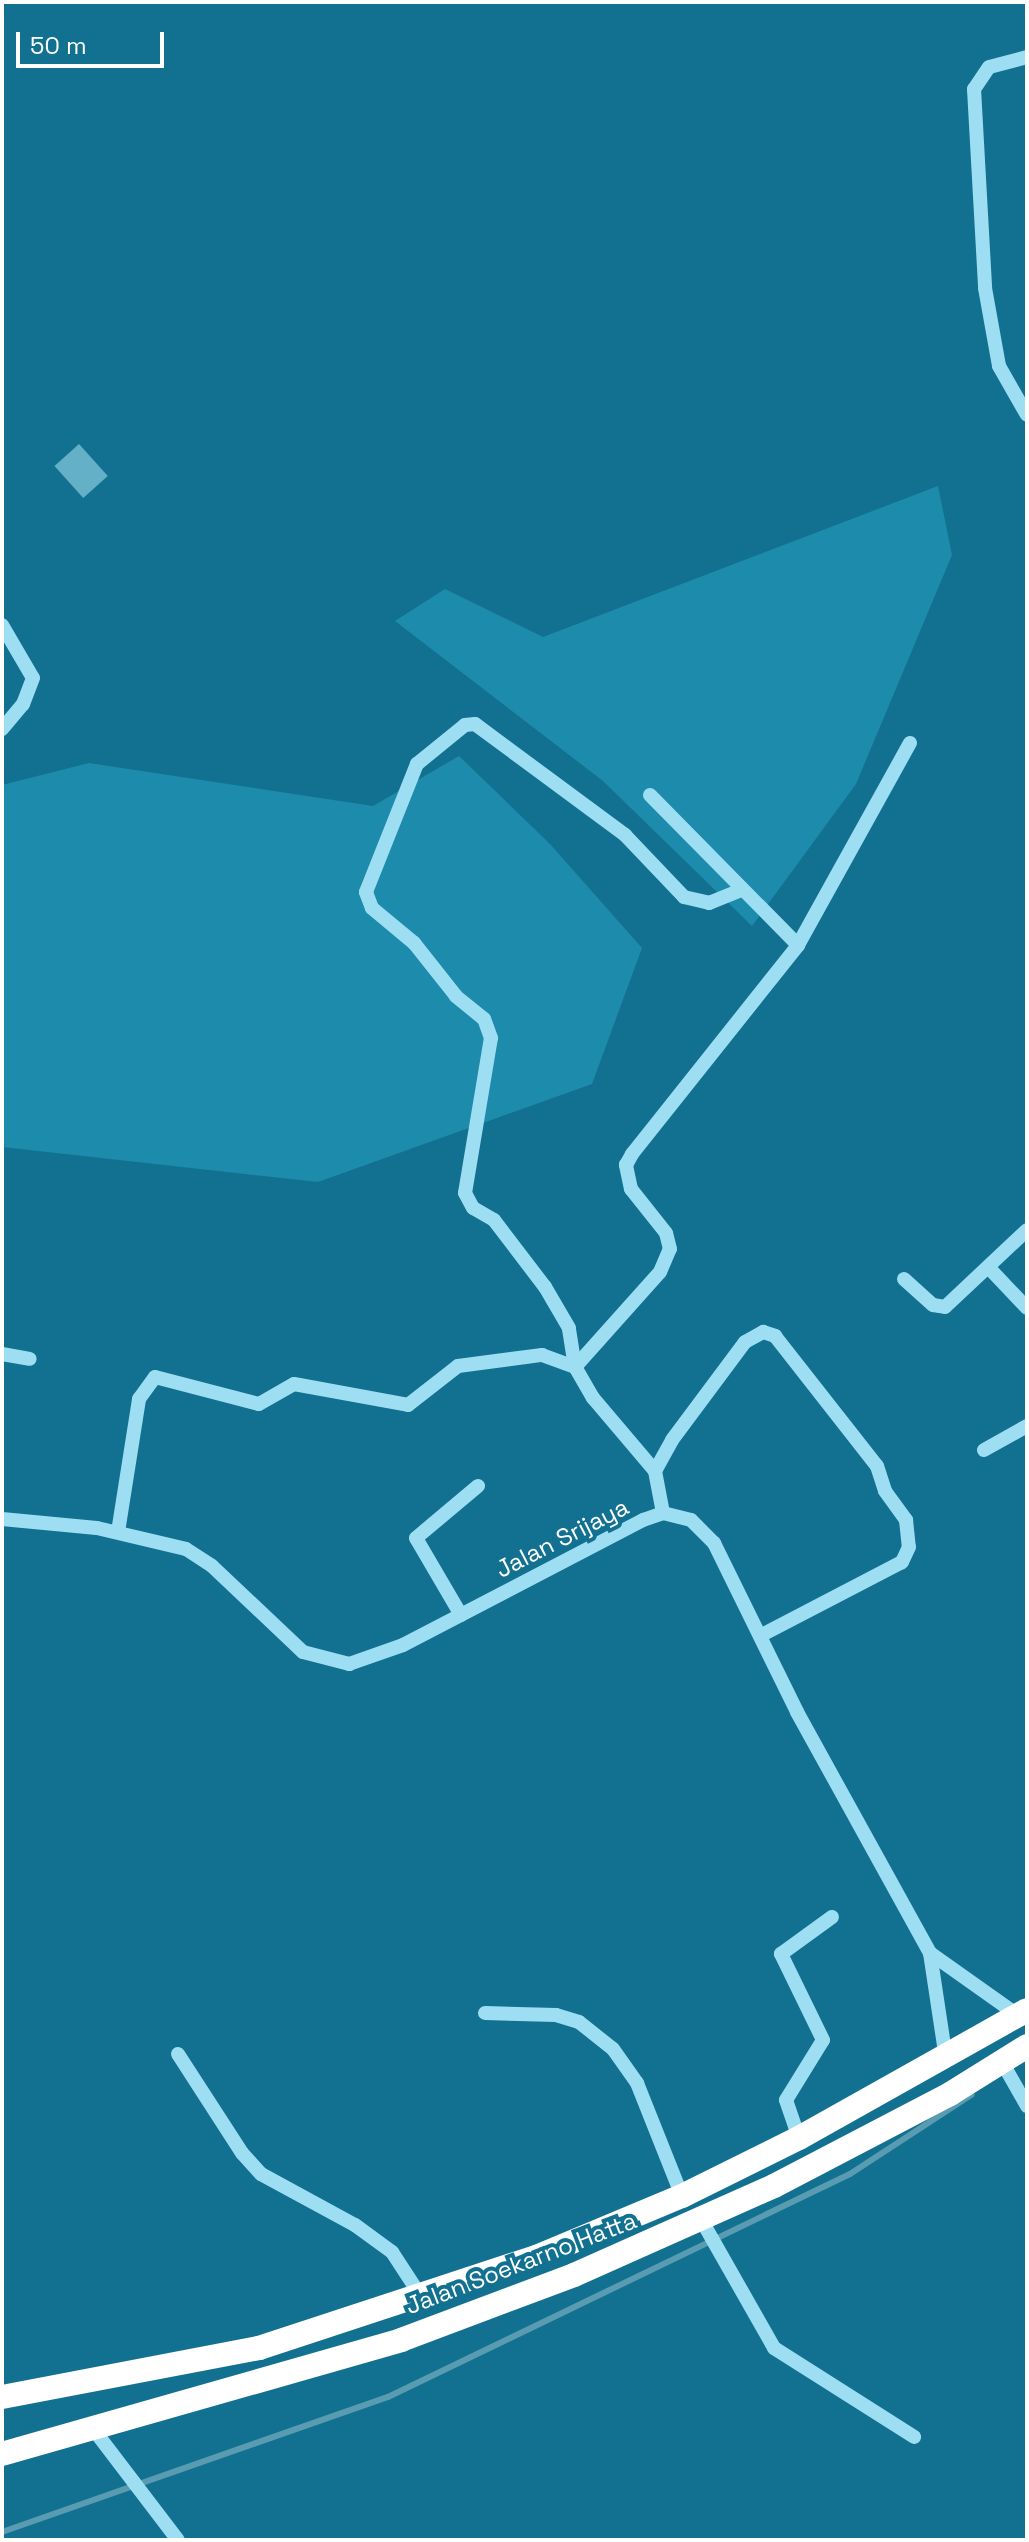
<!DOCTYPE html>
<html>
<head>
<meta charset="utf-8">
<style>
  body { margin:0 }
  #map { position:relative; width:1029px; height:2542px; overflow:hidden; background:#127190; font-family:"Space Grotesk",sans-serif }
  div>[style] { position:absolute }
  .green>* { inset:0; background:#1d8bac }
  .stream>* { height:6px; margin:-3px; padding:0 3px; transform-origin:3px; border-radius:3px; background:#599cb1 }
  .building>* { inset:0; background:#63b0c7; transform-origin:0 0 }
  .minor>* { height:14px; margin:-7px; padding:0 7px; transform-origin:7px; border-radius:7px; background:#9edef2 }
  .highway>* { height:24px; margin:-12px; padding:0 12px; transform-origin:12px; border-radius:12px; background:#fff }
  span { translate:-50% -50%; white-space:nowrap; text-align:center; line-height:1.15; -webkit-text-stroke:8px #127190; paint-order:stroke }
  .street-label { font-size:24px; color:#fff }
  .frame { position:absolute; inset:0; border:4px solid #fff; pointer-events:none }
  .scale { position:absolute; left:16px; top:32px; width:148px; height:36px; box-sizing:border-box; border:4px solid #fff; border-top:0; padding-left:10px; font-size:24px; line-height:28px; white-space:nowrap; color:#fff; -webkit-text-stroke:6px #127190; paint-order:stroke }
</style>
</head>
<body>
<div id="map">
  <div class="green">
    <div style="clip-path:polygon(938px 486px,952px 555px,856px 784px,752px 926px,603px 781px,395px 621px,445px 589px,543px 637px)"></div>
    <div style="clip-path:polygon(459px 756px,550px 844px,642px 948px,592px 1084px,318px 1182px,2px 1147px,2px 785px,89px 763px,373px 806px)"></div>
  </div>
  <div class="stream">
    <div style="left:2px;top:2532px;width:409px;rotate:-19.3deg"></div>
    <div style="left:388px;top:2397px;width:513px;rotate:-25.77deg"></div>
    <div style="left:850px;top:2174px;width:145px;rotate:-33.1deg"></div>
  </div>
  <div class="building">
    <div style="left:79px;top:444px;width:43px;height:33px;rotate:48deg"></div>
  </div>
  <div class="minor">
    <div style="left:1027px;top:57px;width:39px;rotate:165deg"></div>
    <div style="left:989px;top:67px;width:27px;rotate:124deg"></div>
    <div style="left:974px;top:89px;width:199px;rotate:86.8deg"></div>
    <div style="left:985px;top:288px;width:79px;rotate:79.8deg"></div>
    <div style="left:999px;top:366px;width:56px;rotate:60.3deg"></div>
    <div style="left:2px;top:625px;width:61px;rotate:59.7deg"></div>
    <div style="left:33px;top:678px;width:28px;rotate:111deg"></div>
    <div style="left:23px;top:704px;width:33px;rotate:130deg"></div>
    <div style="left:650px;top:795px;width:211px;rotate:45.4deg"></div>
    <div style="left:989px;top:1268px;width:55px;rotate:46.5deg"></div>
    <div style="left:904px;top:1279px;width:39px;rotate:42deg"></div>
    <div style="left:933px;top:1305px;width:12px;rotate:9deg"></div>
    <div style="left:945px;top:1307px;width:112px;rotate:-43.2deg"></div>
    <div style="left:2px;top:1354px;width:28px;rotate:10deg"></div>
    <div style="left:984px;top:1450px;width:49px;rotate:-29.2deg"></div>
    <div style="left:655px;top:1471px;width:96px;rotate:-130.3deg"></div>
    <div style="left:593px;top:1398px;width:36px;rotate:-120deg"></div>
    <div style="left:575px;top:1367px;width:39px;rotate:-99deg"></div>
    <div style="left:569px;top:1328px;width:48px;rotate:-120.3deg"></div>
    <div style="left:545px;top:1287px;width:84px;rotate:-127.3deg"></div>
    <div style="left:494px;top:1220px;width:24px;rotate:-150deg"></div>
    <div style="left:473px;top:1208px;width:17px;rotate:-118deg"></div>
    <div style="left:465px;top:1193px;width:157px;rotate:-80.5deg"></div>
    <div style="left:491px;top:1038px;width:20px;rotate:-110deg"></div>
    <div style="left:484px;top:1019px;width:36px;rotate:-141deg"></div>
    <div style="left:456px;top:996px;width:68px;rotate:-128.4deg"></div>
    <div style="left:414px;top:943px;width:55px;rotate:-140.2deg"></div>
    <div style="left:372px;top:908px;width:17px;rotate:-111deg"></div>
    <div style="left:366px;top:892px;width:138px;rotate:-68.3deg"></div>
    <div style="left:417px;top:764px;width:62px;rotate:-39.1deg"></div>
    <div style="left:465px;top:725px;width:10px;rotate:-6deg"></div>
    <div style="left:475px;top:724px;width:187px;rotate:36.5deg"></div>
    <div style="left:625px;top:835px;width:86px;rotate:46.4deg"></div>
    <div style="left:684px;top:897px;width:26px;rotate:13deg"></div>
    <div style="left:709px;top:903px;width:32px;rotate:-22deg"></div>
    <div style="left:663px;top:1513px;width:43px;rotate:-100.8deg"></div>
    <div style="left:655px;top:1471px;width:35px;rotate:-61deg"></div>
    <div style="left:672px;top:1440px;width:122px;rotate:-53.3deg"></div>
    <div style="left:745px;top:1342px;width:21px;rotate:-29deg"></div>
    <div style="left:763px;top:1332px;width:13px;rotate:18deg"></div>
    <div style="left:775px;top:1336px;width:165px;rotate:51.9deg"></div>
    <div style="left:877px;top:1466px;width:26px;rotate:72deg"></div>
    <div style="left:885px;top:1491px;width:36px;rotate:54deg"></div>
    <div style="left:906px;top:1520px;width:27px;rotate:84deg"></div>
    <div style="left:909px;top:1547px;width:17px;rotate:115deg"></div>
    <div style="left:902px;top:1562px;width:160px;rotate:152.5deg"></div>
    <div style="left:2px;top:1519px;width:95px;rotate:5.4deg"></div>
    <div style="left:97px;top:1528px;width:91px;rotate:13.3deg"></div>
    <div style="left:186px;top:1549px;width:31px;rotate:33deg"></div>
    <div style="left:212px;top:1566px;width:125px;rotate:43.4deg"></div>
    <div style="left:303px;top:1652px;width:48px;rotate:14.6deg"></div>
    <div style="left:349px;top:1664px;width:57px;rotate:-19.4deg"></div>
    <div style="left:403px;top:1645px;width:271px;rotate:-27.5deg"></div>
    <div style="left:643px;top:1520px;width:21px;rotate:-19deg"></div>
    <div style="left:663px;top:1513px;width:29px;rotate:14deg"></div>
    <div style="left:691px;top:1520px;width:33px;rotate:45deg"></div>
    <div style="left:714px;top:1543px;width:188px;rotate:63.8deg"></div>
    <div style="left:797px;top:1712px;width:275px;rotate:61.1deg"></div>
    <div style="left:930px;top:1953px;width:109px;rotate:35.3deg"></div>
    <div style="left:118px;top:1532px;width:135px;rotate:-81deg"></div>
    <div style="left:139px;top:1399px;width:27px;rotate:-54deg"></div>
    <div style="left:155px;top:1377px;width:107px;rotate:14.6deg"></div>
    <div style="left:259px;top:1404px;width:40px;rotate:-29.7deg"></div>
    <div style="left:294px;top:1384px;width:116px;rotate:10.4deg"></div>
    <div style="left:408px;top:1405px;width:63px;rotate:-38deg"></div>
    <div style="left:458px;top:1366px;width:85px;rotate:-7.5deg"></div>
    <div style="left:542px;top:1355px;width:35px;rotate:20deg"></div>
    <div style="left:575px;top:1367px;width:127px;rotate:-48.2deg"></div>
    <div style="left:660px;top:1272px;width:25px;rotate:-67deg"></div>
    <div style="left:670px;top:1249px;width:16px;rotate:-104deg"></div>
    <div style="left:666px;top:1233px;width:56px;rotate:-128.5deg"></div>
    <div style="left:631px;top:1189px;width:25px;rotate:-102deg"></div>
    <div style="left:626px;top:1165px;width:13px;rotate:-61deg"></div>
    <div style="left:632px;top:1154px;width:267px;rotate:-51.5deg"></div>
    <div style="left:798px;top:945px;width:231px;rotate:-61deg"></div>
    <div style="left:461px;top:1615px;width:89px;rotate:-120.3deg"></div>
    <div style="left:416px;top:1538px;width:81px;rotate:-40deg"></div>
    <div style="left:930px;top:1953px;width:107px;rotate:81.4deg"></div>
    <div style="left:485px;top:2013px;width:71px;rotate:1.6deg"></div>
    <div style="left:556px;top:2015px;width:24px;rotate:17deg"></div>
    <div style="left:579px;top:2022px;width:43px;rotate:38.5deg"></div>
    <div style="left:613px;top:2049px;width:42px;rotate:54.8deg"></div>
    <div style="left:637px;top:2083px;width:122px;rotate:68.3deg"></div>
    <div style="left:178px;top:2054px;width:118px;rotate:57.1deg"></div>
    <div style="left:242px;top:2153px;width:28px;rotate:48deg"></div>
    <div style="left:261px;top:2174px;width:107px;rotate:28.5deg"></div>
    <div style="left:355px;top:2225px;width:46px;rotate:36.1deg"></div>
    <div style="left:392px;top:2252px;width:55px;rotate:56.9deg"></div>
    <div style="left:1002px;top:2062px;width:51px;rotate:60.4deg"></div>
    <div style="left:799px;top:2138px;width:40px;rotate:-108.9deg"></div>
    <div style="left:786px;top:2100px;width:70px;rotate:-58.3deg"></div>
    <div style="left:823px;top:2040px;width:96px;rotate:-116deg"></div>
    <div style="left:781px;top:1954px;width:63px;rotate:-36deg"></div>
    <div style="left:702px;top:2221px;width:146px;rotate:60.4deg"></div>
    <div style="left:774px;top:2348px;width:166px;rotate:32.4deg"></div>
    <div style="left:91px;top:2426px;width:143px;rotate:52.7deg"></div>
  </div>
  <div class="highway">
    <div style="left:2px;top:2397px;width:262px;rotate:-10.8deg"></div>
    <div style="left:259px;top:2348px;width:292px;rotate:-18.2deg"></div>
    <div style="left:536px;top:2257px;width:158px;rotate:-22.7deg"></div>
    <div style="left:682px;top:2196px;width:131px;rotate:-26.4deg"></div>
    <div style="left:799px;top:2138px;width:261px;rotate:-29.3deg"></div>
    <div style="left:2px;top:2454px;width:415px;rotate:-15.9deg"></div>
    <div style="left:401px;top:2340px;width:185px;rotate:-20.6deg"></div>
    <div style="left:574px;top:2275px;width:219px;rotate:-24deg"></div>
    <div style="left:774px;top:2186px;width:199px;rotate:-27.6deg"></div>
    <div style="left:950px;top:2094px;width:91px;rotate:-31.9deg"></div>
  </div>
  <div class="street-label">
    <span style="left:562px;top:1538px;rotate:-27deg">Jalan Srijaya</span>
    <span style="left:521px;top:2263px;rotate:-21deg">Jalan Soekarno Hatta</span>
  </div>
  <div class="frame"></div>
  <div class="scale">50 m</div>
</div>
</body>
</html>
